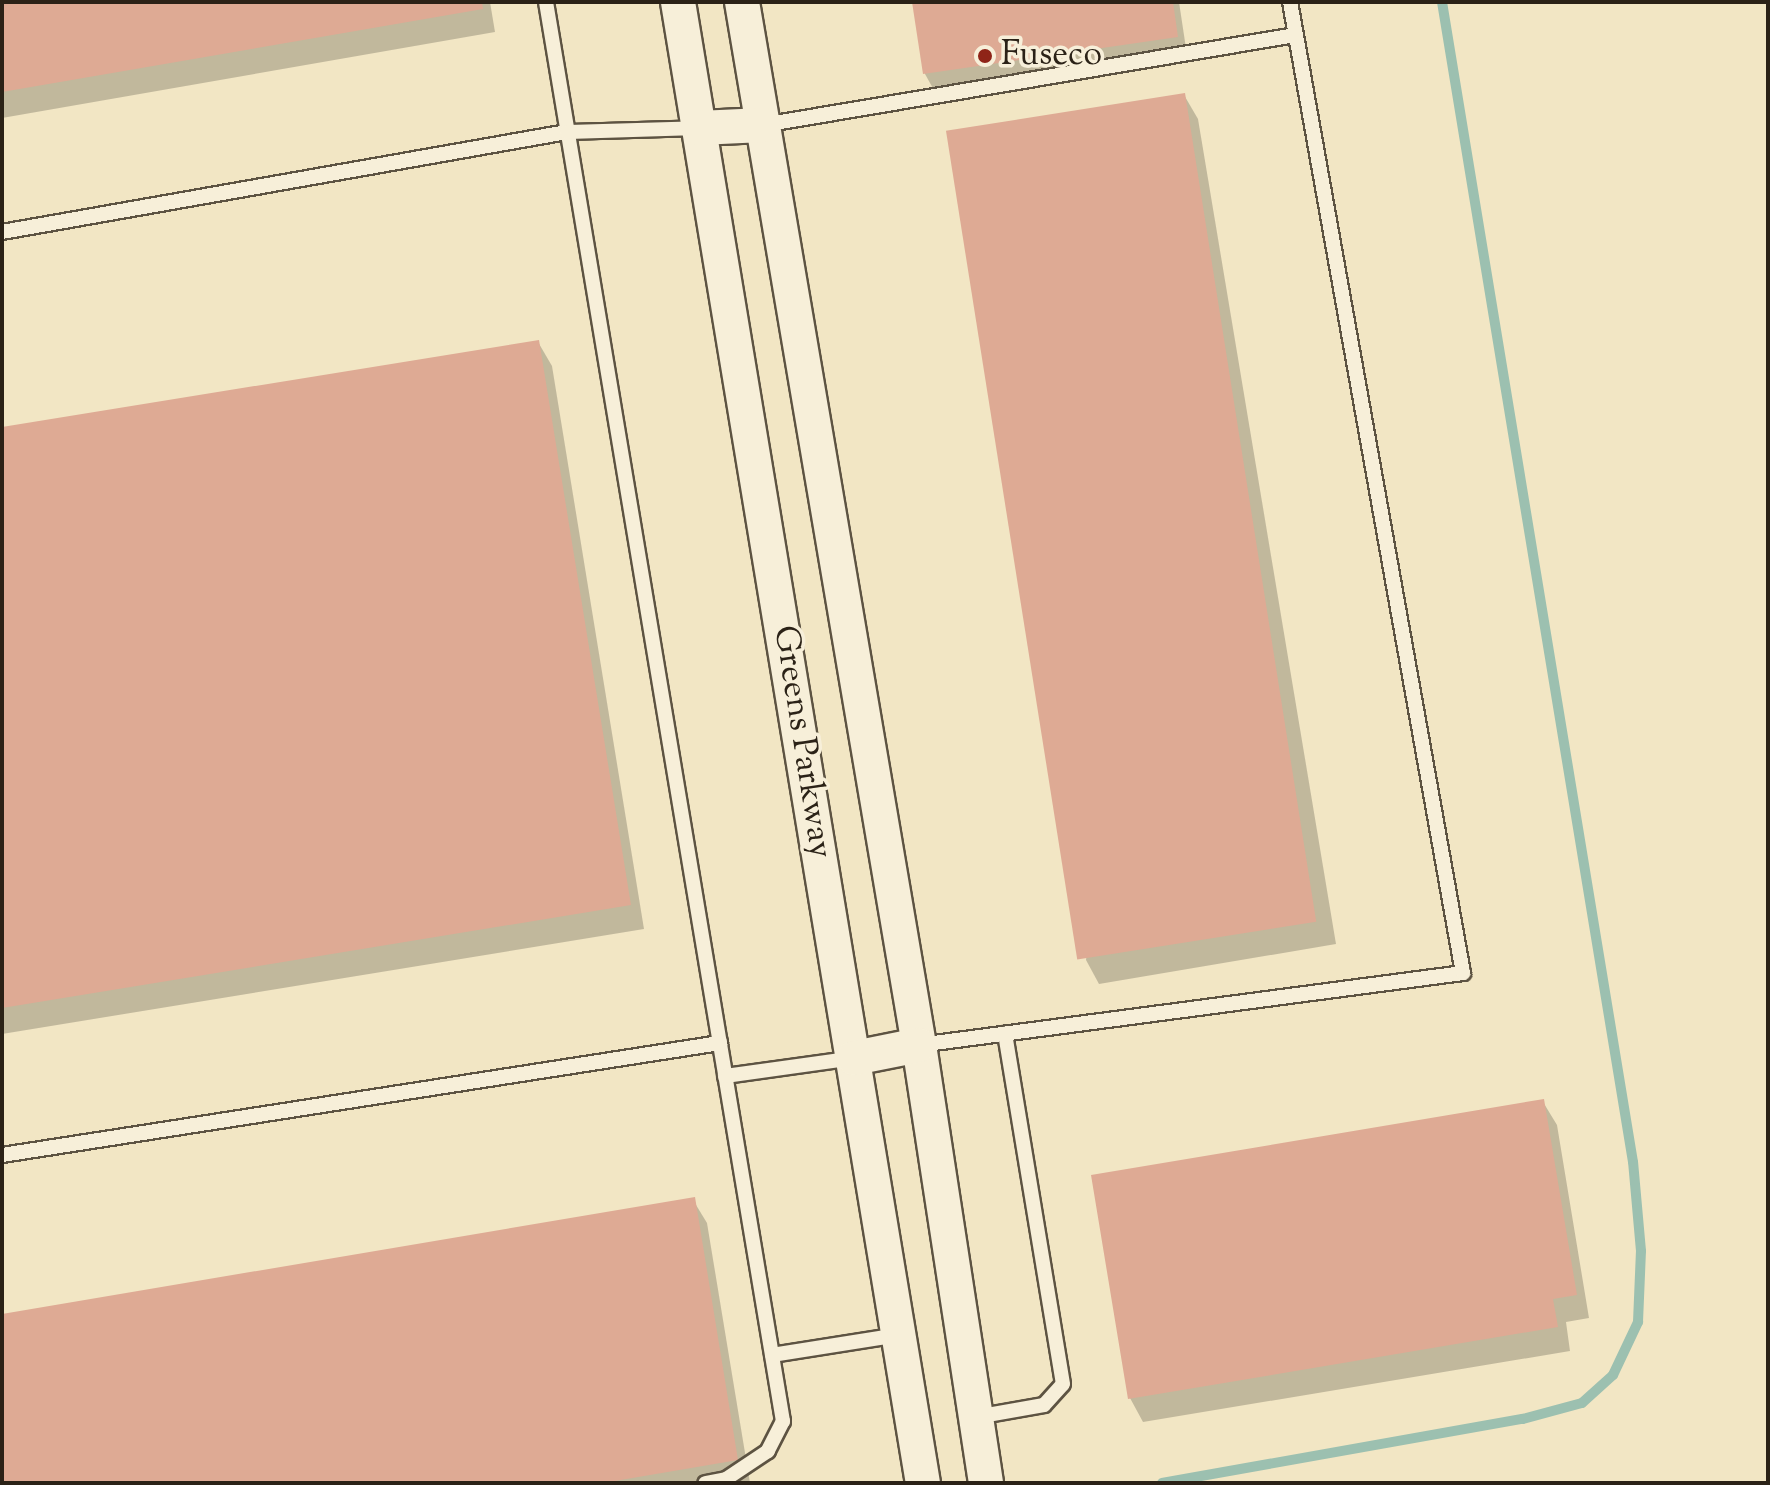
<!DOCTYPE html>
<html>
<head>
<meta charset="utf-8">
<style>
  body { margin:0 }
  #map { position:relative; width:1770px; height:1485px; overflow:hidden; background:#f2e6c4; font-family:"Sorts Mill Goudy",serif }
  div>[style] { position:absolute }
  .shadow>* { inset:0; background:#0003 }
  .stream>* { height:10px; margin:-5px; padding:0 5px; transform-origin:5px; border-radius:5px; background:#9cc0b0 }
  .building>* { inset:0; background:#deaa94; transform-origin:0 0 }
  .roads { filter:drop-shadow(2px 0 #5d5342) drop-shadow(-2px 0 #5d5342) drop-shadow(0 2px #5d5342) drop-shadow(0 -2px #5d5342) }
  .service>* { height:14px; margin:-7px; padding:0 7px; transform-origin:7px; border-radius:7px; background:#f7efd9 }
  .tertiary>* { height:34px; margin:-17px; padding:0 17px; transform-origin:17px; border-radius:17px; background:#f7efd9 }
  .dots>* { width:22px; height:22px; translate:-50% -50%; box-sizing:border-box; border:4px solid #f7efd9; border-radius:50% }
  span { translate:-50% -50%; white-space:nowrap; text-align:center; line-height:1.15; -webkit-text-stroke:7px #f7efd9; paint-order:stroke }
  .poi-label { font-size:34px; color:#2b2217 }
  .left { translate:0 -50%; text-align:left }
  .street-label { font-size:34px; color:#2b2217 }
  .frame { position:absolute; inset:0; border:4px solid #2b2217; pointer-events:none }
</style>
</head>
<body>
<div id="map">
  <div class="shadow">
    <div style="clip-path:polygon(2px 2px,490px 2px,495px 32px,2px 118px)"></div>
    <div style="clip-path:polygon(914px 2px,1179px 2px,1187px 55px,935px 92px,925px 74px)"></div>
    <div style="clip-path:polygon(1184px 95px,1198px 119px,1336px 944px,1099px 984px,1086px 960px)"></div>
    <div style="clip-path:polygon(538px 342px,552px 366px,644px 929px,2px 1034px,2px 430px)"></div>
    <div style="clip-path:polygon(1543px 1102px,1557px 1125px,1589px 1318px,1566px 1322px,1570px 1351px,1143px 1422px,1130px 1398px)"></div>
    <div style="clip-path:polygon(693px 1200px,707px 1223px,750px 1483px,2px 1483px,2px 1316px)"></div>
  </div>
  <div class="stream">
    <div style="left:1162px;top:1483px;width:367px;rotate:-10.1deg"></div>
    <div style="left:1523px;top:1419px;width:61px;rotate:-15.2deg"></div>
    <div style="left:1582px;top:1403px;width:42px;rotate:-42.1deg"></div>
    <div style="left:1613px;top:1375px;width:59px;rotate:-64.7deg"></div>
    <div style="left:1638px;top:1322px;width:71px;rotate:-87.6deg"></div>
    <div style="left:1641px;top:1251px;width:89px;rotate:-95.1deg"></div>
    <div style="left:1633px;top:1162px;width:1176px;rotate:-99.35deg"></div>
  </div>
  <div class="building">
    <div style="clip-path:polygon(2px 2px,482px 2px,483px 9px,2px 92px)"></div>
    <div style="clip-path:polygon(912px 2px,1173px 2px,1178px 37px,923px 74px)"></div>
    <div style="left:1185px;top:93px;width:839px;height:242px;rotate:81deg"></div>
    <div style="clip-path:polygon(539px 340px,631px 905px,2px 1008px,2px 427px)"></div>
    <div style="clip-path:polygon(1544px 1099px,1577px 1295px,1553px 1299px,1558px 1327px,1128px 1399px,1091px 1175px)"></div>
    <div style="clip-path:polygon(695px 1197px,738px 1460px,603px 1483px,2px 1483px,2px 1314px)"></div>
  </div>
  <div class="roads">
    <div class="service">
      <div style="left:546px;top:2px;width:1439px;rotate:80.52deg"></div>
      <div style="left:783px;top:1421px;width:34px;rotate:117deg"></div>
      <div style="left:768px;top:1451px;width:50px;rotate:146.3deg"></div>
      <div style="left:726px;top:1479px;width:21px;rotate:169deg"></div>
      <div style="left:763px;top:125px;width:540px;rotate:-9.6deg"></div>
      <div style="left:2px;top:232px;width:574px;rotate:-10.04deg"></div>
      <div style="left:567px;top:132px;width:132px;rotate:-1.7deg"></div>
      <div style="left:919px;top:1045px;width:549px;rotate:-7.54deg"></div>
      <div style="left:1463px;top:973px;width:986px;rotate:-100.1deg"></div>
      <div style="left:725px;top:1076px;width:130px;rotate:-7.9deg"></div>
      <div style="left:2px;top:1155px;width:727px;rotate:-8.87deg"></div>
      <div style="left:772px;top:1355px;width:128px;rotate:-9deg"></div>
      <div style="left:976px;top:1417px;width:69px;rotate:-10deg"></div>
      <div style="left:1044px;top:1405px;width:28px;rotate:-48deg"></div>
      <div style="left:1063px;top:1384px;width:355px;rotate:-99.4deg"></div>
    </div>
    <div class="tertiary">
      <div style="left:678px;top:2px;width:1501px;rotate:80.61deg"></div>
      <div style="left:742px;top:2px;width:1058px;rotate:80.37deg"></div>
      <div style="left:919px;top:1045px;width:443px;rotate:81.3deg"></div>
      <div style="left:699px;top:128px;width:64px;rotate:-2.7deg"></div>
      <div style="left:854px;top:1058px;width:66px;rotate:-11.3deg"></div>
    </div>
  </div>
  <div class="dots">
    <div style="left:985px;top:56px;background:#8f2418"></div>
  </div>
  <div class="poi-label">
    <span class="left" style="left:1001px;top:56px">Fuseco</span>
  </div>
  <div class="street-label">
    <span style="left:802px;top:742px;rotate:81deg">Greens Parkway</span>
  </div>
  <div class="frame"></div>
</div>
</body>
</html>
